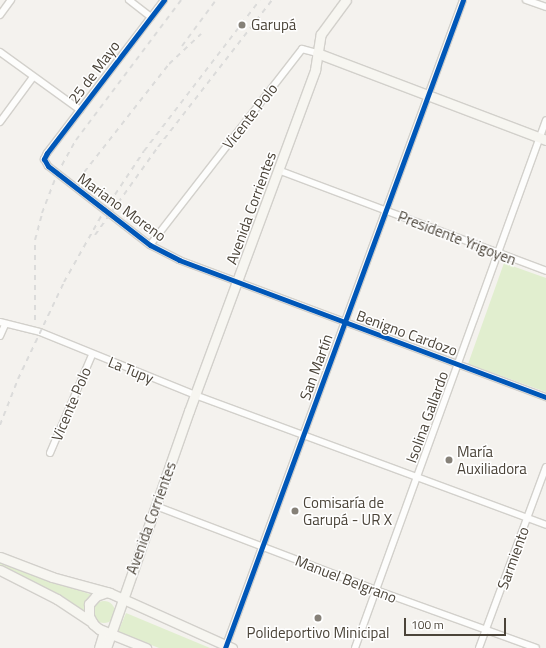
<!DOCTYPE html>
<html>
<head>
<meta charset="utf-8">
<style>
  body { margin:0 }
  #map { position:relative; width:546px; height:648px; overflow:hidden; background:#f4f2ee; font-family:"Titillium Web",sans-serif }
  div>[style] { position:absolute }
  .green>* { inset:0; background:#e1eecf }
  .round { border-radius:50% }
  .roads { filter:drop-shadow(1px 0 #d2d0cb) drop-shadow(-1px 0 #d2d0cb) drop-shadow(0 1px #d2d0cb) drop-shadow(0 -1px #d2d0cb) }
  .minor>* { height:6px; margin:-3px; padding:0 3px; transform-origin:3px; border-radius:3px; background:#fdfdfc }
  .secondary>* { height:9px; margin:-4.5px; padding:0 4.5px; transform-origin:4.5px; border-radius:4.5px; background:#f7f6f1 }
  .rail>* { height:2px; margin-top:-1px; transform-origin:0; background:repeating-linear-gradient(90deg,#dbdbda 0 5px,transparent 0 10px) }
  .cycleway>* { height:5px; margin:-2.5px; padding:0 2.5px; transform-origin:2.5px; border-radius:2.5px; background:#0057b8 }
  .dots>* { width:11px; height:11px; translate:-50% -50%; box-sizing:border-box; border:2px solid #fff; border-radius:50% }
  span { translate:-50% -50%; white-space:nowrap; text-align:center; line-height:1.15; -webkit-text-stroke:3px #fff; paint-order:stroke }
  .poi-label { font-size:15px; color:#4b4439 }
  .left { translate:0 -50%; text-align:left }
  .street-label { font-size:15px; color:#4b4439 }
  .scale { position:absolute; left:404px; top:618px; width:102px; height:18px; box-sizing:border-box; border:2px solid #4b4439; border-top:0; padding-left:5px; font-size:12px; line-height:14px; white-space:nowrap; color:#4b4439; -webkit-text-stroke:3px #fff; paint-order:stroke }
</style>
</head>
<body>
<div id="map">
  <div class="green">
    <div style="clip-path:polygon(504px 263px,546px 278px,546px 392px,468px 364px)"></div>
    <div style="clip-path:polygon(0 561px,92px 595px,88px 599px,84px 612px,0 568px)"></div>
    <div class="round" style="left:93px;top:601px;width:22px;height:22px"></div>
    <div style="clip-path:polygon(126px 613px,210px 648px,159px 648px,118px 632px)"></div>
  </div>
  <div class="roads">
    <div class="minor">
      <div style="left:129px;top:0;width:28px;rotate:38deg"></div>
      <div style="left:164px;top:0;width:193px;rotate:127.4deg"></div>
      <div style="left:47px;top:153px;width:7px;rotate:117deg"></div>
      <div style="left:44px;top:159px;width:8px;rotate:60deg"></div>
      <div style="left:48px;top:166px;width:129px;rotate:37.8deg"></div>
      <div style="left:150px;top:245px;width:33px;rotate:27deg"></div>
      <div style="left:179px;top:260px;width:392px;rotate:20.5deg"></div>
      <div style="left:526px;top:0;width:21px;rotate:19deg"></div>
      <div style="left:0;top:15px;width:19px;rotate:-54deg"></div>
      <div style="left:0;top:52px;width:99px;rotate:35.9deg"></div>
      <div style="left:0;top:122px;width:56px;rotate:-53.7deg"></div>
      <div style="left:278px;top:170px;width:286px;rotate:20.6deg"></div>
      <div style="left:150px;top:245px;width:248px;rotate:-52.2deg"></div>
      <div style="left:302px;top:49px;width:16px;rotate:15deg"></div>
      <div style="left:0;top:322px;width:41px;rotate:14deg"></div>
      <div style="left:40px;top:332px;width:167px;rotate:22.1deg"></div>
      <div style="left:195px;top:395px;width:374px;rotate:20.3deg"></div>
      <div style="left:0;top:336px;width:12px;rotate:-66deg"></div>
      <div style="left:50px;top:453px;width:107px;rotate:-66.8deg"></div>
      <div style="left:156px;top:506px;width:235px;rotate:20.9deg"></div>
      <div style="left:376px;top:590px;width:170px;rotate:19.9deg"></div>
      <div style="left:225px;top:648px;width:690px;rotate:-69.83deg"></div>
      <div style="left:355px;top:648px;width:561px;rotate:-70.11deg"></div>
      <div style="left:479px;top:648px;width:193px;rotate:-69.7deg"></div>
    </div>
    <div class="secondary">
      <div style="left:317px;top:53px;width:245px;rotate:20.8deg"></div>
      <div style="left:0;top:557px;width:56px;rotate:21deg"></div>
      <div style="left:52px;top:577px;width:60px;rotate:15.4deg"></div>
      <div style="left:110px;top:593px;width:134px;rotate:24.3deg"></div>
      <div style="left:0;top:570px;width:64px;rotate:27deg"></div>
      <div style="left:57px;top:599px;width:43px;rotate:33.7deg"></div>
      <div style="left:107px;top:592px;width:12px;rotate:160deg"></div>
      <div style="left:96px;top:596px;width:11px;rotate:131deg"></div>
      <div style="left:89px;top:604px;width:12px;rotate:90deg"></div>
      <div style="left:89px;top:616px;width:9px;rotate:63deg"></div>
      <div style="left:93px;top:624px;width:8px;rotate:40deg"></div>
      <div style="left:99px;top:629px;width:51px;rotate:22deg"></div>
      <div style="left:99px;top:648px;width:17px;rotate:-73deg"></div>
      <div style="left:106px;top:648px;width:251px;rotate:-70.7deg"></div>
      <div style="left:189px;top:411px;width:364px;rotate:-69.7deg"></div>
      <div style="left:315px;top:70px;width:36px;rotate:-81deg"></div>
      <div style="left:321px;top:34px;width:42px;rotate:-53.7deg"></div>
    </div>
  </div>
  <div class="rail">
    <div style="left:182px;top:46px;width:57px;rotate:-53.5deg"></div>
    <div style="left:78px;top:180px;width:147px;rotate:-51.9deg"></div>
    <div style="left:169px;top:64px;width:44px;rotate:-43.2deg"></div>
    <div style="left:95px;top:235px;width:108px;rotate:-54.4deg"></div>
    <div style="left:158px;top:147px;width:186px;rotate:-52.2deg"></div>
    <div style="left:35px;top:320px;width:80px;rotate:-90deg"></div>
    <div style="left:35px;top:240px;width:28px;rotate:-75deg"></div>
    <div style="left:42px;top:213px;width:42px;rotate:-69deg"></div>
    <div style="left:57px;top:174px;width:39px;rotate:-61deg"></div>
    <div style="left:76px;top:140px;width:175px;rotate:-53.1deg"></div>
    <div style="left:0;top:425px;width:49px;rotate:-68.6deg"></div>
    <div style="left:18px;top:379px;width:107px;rotate:-64.6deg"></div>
    <div style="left:64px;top:282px;width:81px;rotate:-60.6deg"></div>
    <div style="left:104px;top:211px;width:72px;rotate:-56.3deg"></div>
    <div style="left:144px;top:151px;width:190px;rotate:-52.5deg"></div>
  </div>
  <div class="cycleway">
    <div style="left:164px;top:0;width:193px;rotate:127.4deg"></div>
    <div style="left:47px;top:153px;width:7px;rotate:117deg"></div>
    <div style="left:44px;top:159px;width:8px;rotate:60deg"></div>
    <div style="left:48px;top:166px;width:129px;rotate:37.8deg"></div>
    <div style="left:150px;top:245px;width:33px;rotate:27deg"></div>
    <div style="left:179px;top:260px;width:392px;rotate:20.5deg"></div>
    <div style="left:225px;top:648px;width:690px;rotate:-69.83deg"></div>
  </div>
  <div class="dots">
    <div style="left:242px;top:25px;background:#868178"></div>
    <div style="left:449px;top:460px;background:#868178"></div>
    <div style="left:295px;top:511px;background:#868178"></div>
    <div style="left:318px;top:618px;background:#868178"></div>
  </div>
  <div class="poi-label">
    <span class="left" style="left:251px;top:25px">Garupá</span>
    <span class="left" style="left:457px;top:460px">María<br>Auxiliadora</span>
    <span class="left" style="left:303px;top:511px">Comisaría de<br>Garupá - UR X</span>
    <span style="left:318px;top:633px">Polideportivo Minicipal</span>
  </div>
  <div class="street-label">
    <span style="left:94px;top:72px;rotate:-53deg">25 de Mayo</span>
    <span style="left:250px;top:116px;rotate:-52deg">Vicente Polo</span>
    <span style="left:122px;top:207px;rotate:36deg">Mariano Moreno</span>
    <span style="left:251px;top:208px;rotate:-70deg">Avenida Corrientes</span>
    <span style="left:457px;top:238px;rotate:21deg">Presidente Yrigoyen</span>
    <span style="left:407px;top:333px;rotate:20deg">Benigno Cardozo</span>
    <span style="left:316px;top:367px;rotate:-70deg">San Martín</span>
    <span style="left:131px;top:370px;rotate:22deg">La Tupy</span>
    <span style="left:71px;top:404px;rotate:-67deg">Vicente Polo</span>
    <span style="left:427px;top:417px;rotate:-70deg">Isolina Gallardo</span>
    <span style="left:151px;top:518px;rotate:-70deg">Avenida Corrientes</span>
    <span style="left:513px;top:558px;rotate:-70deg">Sarmiento</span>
    <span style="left:346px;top:579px;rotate:21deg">Manuel Belgrano</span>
  </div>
  <div class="scale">100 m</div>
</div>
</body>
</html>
